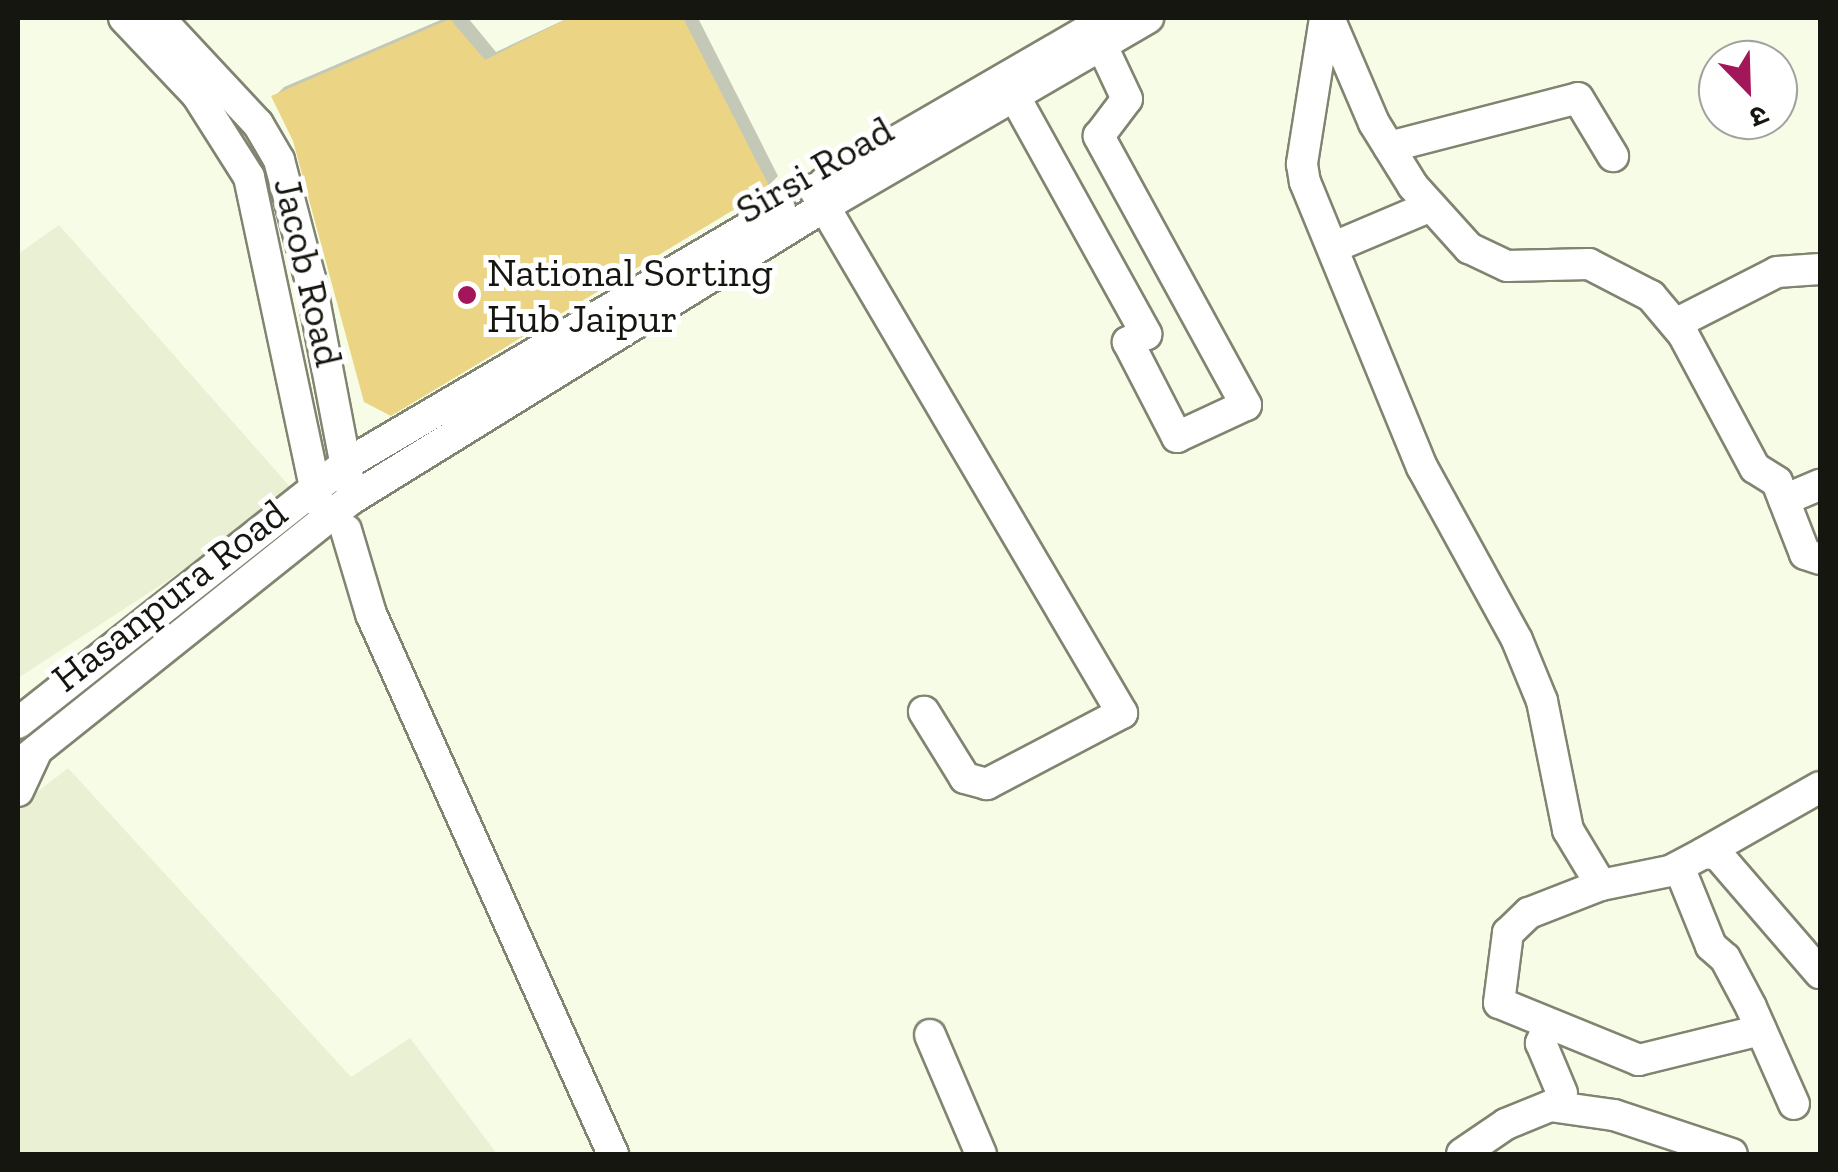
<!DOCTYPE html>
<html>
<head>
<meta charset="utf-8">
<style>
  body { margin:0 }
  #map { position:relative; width:1838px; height:1172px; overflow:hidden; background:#f6fce5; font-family:"Zilla Slab","Noto Sans Devanagari",serif }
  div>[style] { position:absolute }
  .built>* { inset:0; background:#e9f0d3 }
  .shadow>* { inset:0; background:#0003 }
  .building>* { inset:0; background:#ebd584 }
  .roads { filter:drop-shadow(2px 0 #808470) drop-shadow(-2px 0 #808470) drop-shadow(0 2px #808470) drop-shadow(0 -2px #808470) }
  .minor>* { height:30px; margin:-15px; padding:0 15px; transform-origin:15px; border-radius:15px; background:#fff }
  .dots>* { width:28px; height:28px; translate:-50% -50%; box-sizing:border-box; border:5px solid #fff; border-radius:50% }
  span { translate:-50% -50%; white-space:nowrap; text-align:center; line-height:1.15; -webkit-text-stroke:10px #fff; paint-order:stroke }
  .street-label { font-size:40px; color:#14160f }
  .poi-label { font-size:40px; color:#14160f }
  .left { translate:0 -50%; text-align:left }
  .frame { position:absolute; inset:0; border:20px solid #14160f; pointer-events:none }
  .north { position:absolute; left:1698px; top:40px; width:100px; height:100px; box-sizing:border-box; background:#fff; border:2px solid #a1a29f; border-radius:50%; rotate:157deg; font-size:28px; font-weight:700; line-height:40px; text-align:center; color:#14160f }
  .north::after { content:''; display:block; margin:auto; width:35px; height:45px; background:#a4165a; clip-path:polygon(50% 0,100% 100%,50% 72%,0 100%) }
</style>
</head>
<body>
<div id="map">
  <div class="built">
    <div style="clip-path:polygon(59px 225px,292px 489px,170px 579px,18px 678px,18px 254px)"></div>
    <div style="clip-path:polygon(68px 768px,351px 1077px,410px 1038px,497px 1154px,18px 1154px,18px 807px)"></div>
  </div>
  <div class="shadow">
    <div style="clip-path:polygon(445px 18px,468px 18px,496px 52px,568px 18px,698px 18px,778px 176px,768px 186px,295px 140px,274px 97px,284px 87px)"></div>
  </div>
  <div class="building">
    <div style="clip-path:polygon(569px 18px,683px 18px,770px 188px,391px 416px,364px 402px,293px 141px,271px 96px,450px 19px,485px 60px)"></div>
  </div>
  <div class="roads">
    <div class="minor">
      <div style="left:124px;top:18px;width:106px;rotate:46.5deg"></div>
      <div style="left:197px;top:95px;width:97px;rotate:57.6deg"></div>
      <div style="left:249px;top:177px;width:332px;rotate:78deg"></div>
      <div style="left:159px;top:18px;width:145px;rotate:47deg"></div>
      <div style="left:258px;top:124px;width:42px;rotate:59.7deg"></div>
      <div style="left:279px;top:160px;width:122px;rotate:75.3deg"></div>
      <div style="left:310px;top:278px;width:209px;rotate:79.2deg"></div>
      <div style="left:1325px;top:18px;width:148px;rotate:99deg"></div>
      <div style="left:1302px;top:164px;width:18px;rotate:81deg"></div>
      <div style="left:1305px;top:182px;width:308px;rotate:67.7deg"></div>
      <div style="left:1422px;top:467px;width:197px;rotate:61.2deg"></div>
      <div style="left:1517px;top:640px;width:66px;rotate:67.7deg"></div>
      <div style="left:1542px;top:701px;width:132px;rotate:78.6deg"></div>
      <div style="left:1568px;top:830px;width:64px;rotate:59deg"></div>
      <div style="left:1329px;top:18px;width:114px;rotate:66.8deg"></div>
      <div style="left:1374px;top:123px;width:74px;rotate:58.2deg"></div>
      <div style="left:1413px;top:186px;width:84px;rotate:47.9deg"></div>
      <div style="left:1469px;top:248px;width:42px;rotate:25.3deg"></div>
      <div style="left:1507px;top:266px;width:82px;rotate:-1.4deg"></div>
      <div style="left:1589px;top:264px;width:70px;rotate:27.3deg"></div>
      <div style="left:1651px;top:296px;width:50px;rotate:49.9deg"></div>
      <div style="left:1683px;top:334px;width:152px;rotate:61.8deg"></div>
      <div style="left:1755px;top:468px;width:26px;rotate:32deg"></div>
      <div style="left:1777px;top:482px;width:77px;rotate:68.7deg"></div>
      <div style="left:1805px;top:554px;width:16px;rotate:18deg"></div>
      <div style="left:1016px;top:99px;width:269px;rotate:61deg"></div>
      <div style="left:1146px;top:334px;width:20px;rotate:156deg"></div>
      <div style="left:1128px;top:342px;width:107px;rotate:62.7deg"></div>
      <div style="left:1177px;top:437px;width:76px;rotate:-24.9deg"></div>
      <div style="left:1246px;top:405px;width:307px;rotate:-118.7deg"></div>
      <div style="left:1099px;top:136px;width:46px;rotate:-52.9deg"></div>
      <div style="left:1127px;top:99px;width:56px;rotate:-115.2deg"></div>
      <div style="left:1389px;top:147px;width:195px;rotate:-14.5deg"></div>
      <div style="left:1578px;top:98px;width:68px;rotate:58.9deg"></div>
      <div style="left:824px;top:183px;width:329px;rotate:-30.1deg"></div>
      <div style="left:814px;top:189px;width:608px;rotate:59.55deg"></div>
      <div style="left:1122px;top:713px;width:153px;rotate:152.3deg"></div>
      <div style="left:987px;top:784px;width:23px;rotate:-165deg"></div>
      <div style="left:965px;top:778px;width:78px;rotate:-121.8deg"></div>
      <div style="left:1334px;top:247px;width:105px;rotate:-22.9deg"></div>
      <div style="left:1675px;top:324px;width:114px;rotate:-27deg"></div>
      <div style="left:1777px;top:272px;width:43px;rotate:-4deg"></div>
      <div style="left:1784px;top:500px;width:39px;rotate:-23deg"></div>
      <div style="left:346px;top:530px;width:88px;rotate:73.4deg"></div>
      <div style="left:371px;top:614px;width:592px;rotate:65.86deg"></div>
      <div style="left:18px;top:723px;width:414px;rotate:-38.3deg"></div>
      <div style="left:343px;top:466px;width:507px;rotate:-30.46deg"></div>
      <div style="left:18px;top:765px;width:428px;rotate:-38.6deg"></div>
      <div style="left:353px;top:498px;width:555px;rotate:-31.74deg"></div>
      <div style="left:825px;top:206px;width:374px;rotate:-30.2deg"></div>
      <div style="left:18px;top:791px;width:45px;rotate:-65.1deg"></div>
      <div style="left:1704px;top:853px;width:133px;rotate:-29.6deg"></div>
      <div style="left:1679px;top:867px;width:85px;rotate:67.9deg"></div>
      <div style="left:1711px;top:946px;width:18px;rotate:41deg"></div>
      <div style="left:1725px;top:958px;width:55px;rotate:62deg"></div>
      <div style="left:1751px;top:1007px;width:106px;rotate:66.1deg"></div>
      <div style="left:1549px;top:1025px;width:20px;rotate:114deg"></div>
      <div style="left:1541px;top:1043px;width:54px;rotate:67.2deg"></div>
      <div style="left:1761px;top:1030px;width:126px;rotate:166.2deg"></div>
      <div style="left:1639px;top:1060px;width:151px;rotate:-157.8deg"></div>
      <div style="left:1499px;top:1003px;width:71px;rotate:-82.7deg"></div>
      <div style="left:1508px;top:933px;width:29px;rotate:-44deg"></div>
      <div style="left:1529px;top:913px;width:77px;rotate:-21.3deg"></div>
      <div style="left:1601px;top:885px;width:70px;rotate:-11.5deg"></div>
      <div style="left:1670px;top:871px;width:38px;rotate:-28deg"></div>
      <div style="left:1704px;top:853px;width:14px;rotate:8deg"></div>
      <div style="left:1718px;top:855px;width:156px;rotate:49.2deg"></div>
      <div style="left:930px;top:1035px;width:129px;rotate:66.8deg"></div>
      <div style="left:1462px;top:1154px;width:53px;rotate:-34.3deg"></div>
      <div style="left:1506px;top:1124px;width:48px;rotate:-22.2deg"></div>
      <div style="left:1550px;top:1106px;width:65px;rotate:8deg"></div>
      <div style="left:1614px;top:1115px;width:124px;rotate:18.3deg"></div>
    </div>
  </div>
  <div class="dots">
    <div style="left:467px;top:295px;background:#a4165a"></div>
  </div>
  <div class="street-label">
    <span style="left:814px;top:169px;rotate:-30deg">Sirsi Road</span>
    <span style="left:309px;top:272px;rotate:77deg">Jacob Road</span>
    <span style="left:169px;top:595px;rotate:-38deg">Hasanpura Road</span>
  </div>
  <div class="poi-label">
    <span class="left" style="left:487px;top:295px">National Sorting<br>Hub Jaipur</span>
  </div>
  <div class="frame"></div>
  <div class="north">उ</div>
</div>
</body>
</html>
